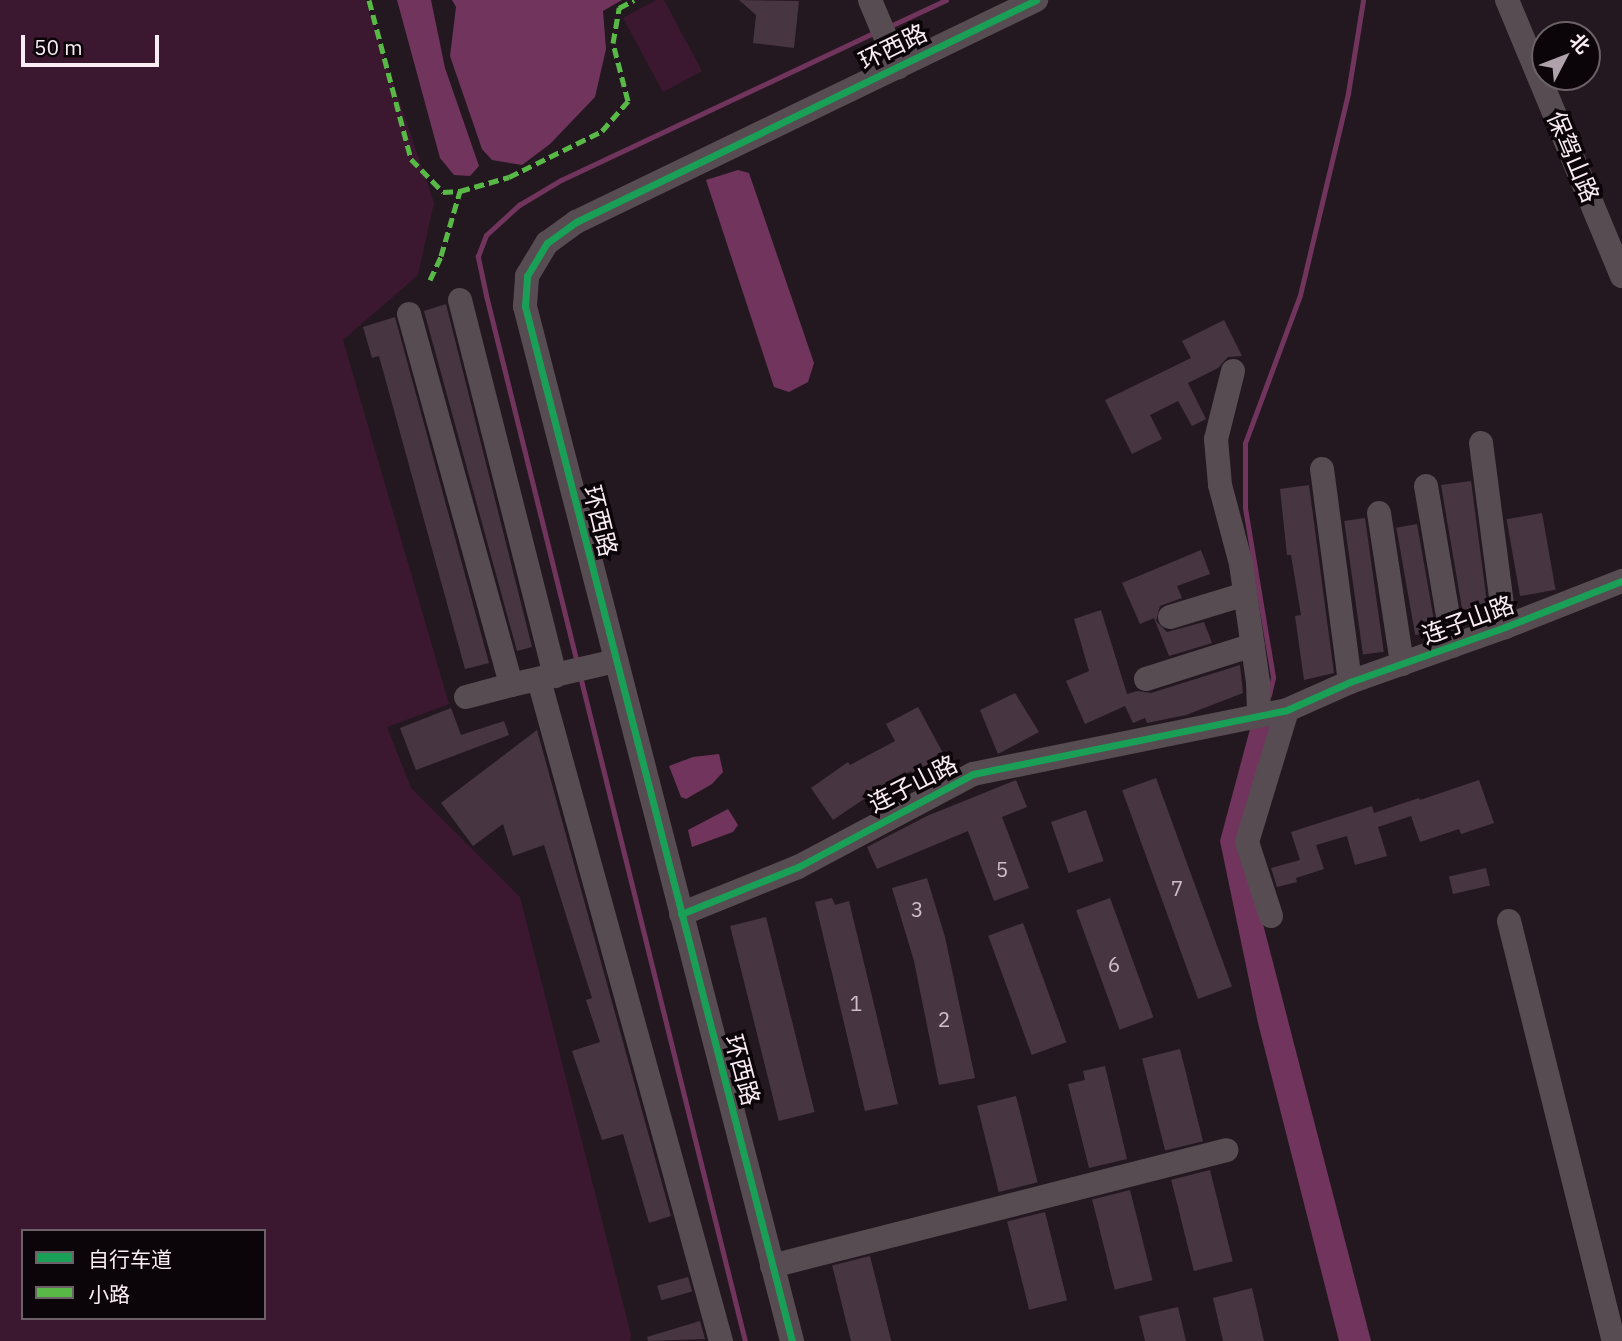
<!DOCTYPE html>
<html>
<head>
<meta charset="utf-8">
<style>
  body { margin:0 }
  #map { position:relative; width:1622px; height:1341px; overflow:hidden; background:#241820; font-family:"IBM Plex Sans","Noto Sans SC",sans-serif }
  div>[style] { position:absolute }
  .green>* { inset:0; background:#3b1830 }
  .water>* { inset:0; background:#71355d }
  .stream>* { height:5px; margin:-2.5px; padding:0 2.5px; transform-origin:2.5px; border-radius:2.5px; background:#71355d }
  .building>* { inset:0; background:#473542; transform-origin:0 0 }
  .minor>* { height:24px; margin:-12px; padding:0 12px; transform-origin:12px; border-radius:12px; background:#574c52 }
  .quiet>* { height:5px; margin-top:-2.5px; transform-origin:0; background:repeating-linear-gradient(90deg,#58b947 0 10px,transparent 0 15px) }
  .cycleway>* { height:7px; margin:-3.5px; padding:0 3.5px; transform-origin:3.5px; border-radius:3.5px; background:#1a9f57 }
  span { translate:-50% -50%; white-space:nowrap; text-align:center; line-height:1.15; -webkit-text-stroke:7px #0b0408; paint-order:stroke }
  .number-label { font-size:21px; color:#cdbec8 }
  .number-label span { -webkit-text-stroke-width:0 }
  .street-label { font-size:24px; color:#faecf4 }
  .legend { position:absolute; left:21px; top:1229px; width:245px; height:91px; box-sizing:border-box; background:#0b0408; border:2px solid #6b6166; margin:0; padding:9px 12px; list-style:none; font-size:21px; color:#faecf4 }
  .legend li { display:flex; align-items:center; gap:14px; height:35px }
  .legend b { width:35px; border:2px solid #6b6166 }
  .north { position:absolute; left:1531px; top:21px; width:70px; height:70px; box-sizing:border-box; background:#0b0408; border:2px solid #6b6166; border-radius:50%; rotate:48deg; font-size:19px; font-weight:700; line-height:28px; text-align:center; color:#faecf4 }
  .north::after { content:''; display:block; margin:auto; width:24px; height:32px; background:#afa2aa; clip-path:polygon(50% 0,100% 100%,50% 72%,0 100%) }
  .scale { position:absolute; left:21px; top:35px; width:138px; height:32px; box-sizing:border-box; border:4px solid #faecf4; border-top:0; padding-left:9px; font-size:21px; line-height:24px; white-space:nowrap; color:#faecf4; -webkit-text-stroke:5px #0b0408; paint-order:stroke }
</style>
</head>
<body>
<div id="map">
  <div class="green">
    <div style="clip-path:polygon(evenodd,0 0,365px 0,434px 203px,418px 275px,343px 340px,449px 704px,387px 727px,411px 788px,520px 897px,631px 1335px,630px 1341px,0 1341px,0 0,23px 1231px,264px 1231px,264px 1318px,23px 1318px,23px 1231px)"></div>
    <div style="clip-path:polygon(656px 0,664px 0,702px 71px,663px 92px,623px 18px)"></div>
  </div>
  <div class="water">
    <div style="clip-path:polygon(397px 0,431px 0,445px 68px,479px 166px,470px 176px,454px 175px,440px 158px)"></div>
    <div style="clip-path:polygon(452px 0,622px 0,603px 11px,606px 49px,595px 97px,550px 144px,522px 165px,492px 160px,482px 149px,450px 56px,456px 7px)"></div>
    <div style="clip-path:polygon(738px 170px,749px 173px,814px 363px,808px 382px,789px 392px,774px 387px,706px 180px)"></div>
    <div style="clip-path:polygon(1285px 721px,1242px 843px,1371px 1341px,1339px 1341px,1258px 1023px,1220px 841px,1250px 729px)"></div>
    <div style="clip-path:polygon(719px 754px,723px 772px,712px 784px,686px 799px,681px 797px,669px 766px,693px 757px)"></div>
    <div style="clip-path:polygon(728px 809px,738px 825px,733px 832px,692px 847px,688px 830px)"></div>
  </div>
  <div class="stream">
    <div style="left:888px;top:27px;width:64px;rotate:-25deg"></div>
    <div style="left:577px;top:663px;width:379px;rotate:-103.9deg"></div>
    <div style="left:486px;top:295px;width:40px;rotate:-102deg"></div>
    <div style="left:478px;top:256px;width:22px;rotate:-69deg"></div>
    <div style="left:486px;top:235px;width:45px;rotate:-42.3deg"></div>
    <div style="left:519px;top:205px;width:49px;rotate:-30.8deg"></div>
    <div style="left:561px;top:180px;width:348px;rotate:-25.2deg"></div>
    <div style="left:580px;top:676px;width:685px;rotate:76.07deg"></div>
    <div style="left:1269px;top:695px;width:18px;rotate:-77deg"></div>
    <div style="left:1273px;top:677px;width:172px;rotate:-99.4deg"></div>
    <div style="left:1245px;top:507px;width:64px;rotate:-90deg"></div>
    <div style="left:1245px;top:443px;width:158px;rotate:-69.6deg"></div>
    <div style="left:1300px;top:295px;width:208px;rotate:-76.6deg"></div>
    <div style="left:1348px;top:93px;width:94px;rotate:-80.8deg"></div>
  </div>
  <div class="building">
    <div style="clip-path:polygon(739px 0,799px 1px,794px 48px,753px 43px,756px 15px)"></div>
    <div style="clip-path:polygon(446px 304px,532px 647px,517px 651px,424px 311px)"></div>
    <div style="clip-path:polygon(395px 317px,489px 663px,465px 669px,379px 356px,372px 358px,363px 327px)"></div>
    <div style="clip-path:polygon(1224px 320px,1242px 356px,1228px 357px,1218px 368px,1188px 383px,1206px 419px,1192px 426px,1178px 401px,1150px 415px,1162px 439px,1132px 454px,1105px 400px,1191px 358px,1182px 341px)"></div>
    <div style="clip-path:polygon(1471px 481px,1488px 610px,1463px 614px,1441px 485px)"></div>
    <div style="clip-path:polygon(1309px 485px,1334px 673px,1304px 680px,1295px 616px,1301px 615px,1291px 555px,1287px 555px,1280px 489px)"></div>
    <div style="left:1542px;top:513px;width:78px;height:36px;rotate:80deg"></div>
    <div style="left:1365px;top:518px;width:135px;height:21px;rotate:82deg"></div>
    <div style="left:1417px;top:524px;width:109px;height:21px;rotate:80deg"></div>
    <div style="clip-path:polygon(1201px 550px,1210px 574px,1177px 586px,1182px 598px,1160px 606px,1156px 621px,1167px 632px,1204px 622px,1212px 643px,1169px 656px,1154px 618px,1140px 624px,1122px 583px)"></div>
    <div style="clip-path:polygon(1101px 610px,1127px 694px,1137px 691px,1151px 693px,1240px 665px,1243px 693px,1186px 715px,1147px 723px,1145px 718px,1133px 723px,1125px 706px,1085px 724px,1066px 681px,1089px 671px,1074px 619px)"></div>
    <div style="clip-path:polygon(1015px 693px,1039px 732px,998px 754px,980px 710px)"></div>
    <div style="clip-path:polygon(918px 707px,949px 764px,917px 781px,911px 771px,869px 793px,870px 795px,833px 820px,811px 788px,848px 762px,850px 765px,895px 741px,886px 724px)"></div>
    <div style="clip-path:polygon(451px 708px,461px 735px,504px 721px,509px 735px,416px 770px,400px 728px)"></div>
    <div style="clip-path:polygon(537px 730px,671px 1216px,649px 1223px,623px 1134px,602px 1140px,572px 1051px,600px 1042px,586px 1000px,592px 998px,544px 845px,513px 856px,503px 824px,473px 846px,441px 803px)"></div>
    <div style="left:1156px;top:778px;width:222px;height:36px;rotate:70deg"></div>
    <div style="clip-path:polygon(1016px 780px,1027px 807px,1002px 817px,1029px 888px,994px 901px,968px 831px,877px 869px,867px 847px,927px 816px)"></div>
    <div style="clip-path:polygon(1479px 780px,1494px 823px,1461px 834px,1459px 829px,1420px 842px,1411px 816px,1378px 827px,1387px 856px,1355px 865px,1347px 836px,1316px 845px,1324px 869px,1296px 878px,1297px 882px,1277px 887px,1271px 868px,1300px 860px,1291px 832px,1372px 806px,1374px 813px,1419px 798px,1420px 800px)"></div>
    <div style="left:1086px;top:810px;width:54px;height:37px;rotate:71deg"></div>
    <div style="left:1486px;top:868px;width:18px;height:38px;rotate:77deg"></div>
    <div style="clip-path:polygon(927px 878px,945px 937px,975px 1078px,939px 1085px,914px 961px,892px 888px)"></div>
    <div style="clip-path:polygon(832px 898px,835px 905px,849px 901px,898px 1104px,865px 1111px,815px 902px)"></div>
    <div style="left:1110px;top:898px;width:127px;height:36px;rotate:70deg"></div>
    <div style="left:766px;top:917px;width:201px;height:37px;rotate:76deg"></div>
    <div style="left:1023px;top:923px;width:127px;height:37px;rotate:70deg"></div>
    <div style="left:1180px;top:1049px;width:95px;height:39px;rotate:76deg"></div>
    <div style="clip-path:polygon(1105px 1066px,1127px 1159px,1089px 1168px,1068px 1084px,1085px 1080px,1083px 1071px)"></div>
    <div style="left:1016px;top:1096px;width:89px;height:40px;rotate:76deg"></div>
    <div style="left:1210px;top:1170px;width:94px;height:40px;rotate:76deg"></div>
    <div style="left:1130px;top:1190px;width:93px;height:39px;rotate:76deg"></div>
    <div style="left:1045px;top:1212px;width:91px;height:39px;rotate:76deg"></div>
    <div style="left:870px;top:1256px;width:88px;height:39px;rotate:76deg"></div>
    <div style="left:688px;top:1277px;width:15px;height:32px;rotate:74deg"></div>
    <div style="clip-path:polygon(1252px 1288px,1264px 1341px,1223px 1341px,1213px 1298px)"></div>
    <div style="clip-path:polygon(1178px 1307px,1186px 1341px,1145px 1341px,1139px 1316px)"></div>
    <div style="clip-path:polygon(700px 1321px,705px 1339px,648px 1341px,647px 1337px)"></div>
  </div>
  <div class="minor">
    <div style="left:870px;top:0;width:73px;rotate:67.3deg"></div>
    <div style="left:1507px;top:0;width:299px;rotate:67.4deg"></div>
    <div style="left:460px;top:300px;width:388px;rotate:75.8deg"></div>
    <div style="left:409px;top:314px;width:385px;rotate:74.6deg"></div>
    <div style="left:511px;top:685px;width:108px;rotate:-12.9deg"></div>
    <div style="left:1233px;top:371px;width:70px;rotate:104deg"></div>
    <div style="left:1216px;top:439px;width:46px;rotate:85deg"></div>
    <div style="left:1220px;top:485px;width:82px;rotate:75.1deg"></div>
    <div style="left:1241px;top:564px;width:119px;rotate:81.8deg"></div>
    <div style="left:1258px;top:682px;width:33px;rotate:88deg"></div>
    <div style="left:1481px;top:443px;width:186px;rotate:82.6deg"></div>
    <div style="left:1322px;top:469px;width:215px;rotate:82.5deg"></div>
    <div style="left:1426px;top:486px;width:162px;rotate:80.4deg"></div>
    <div style="left:1379px;top:513px;width:153px;rotate:81.3deg"></div>
    <div style="left:1170px;top:617px;width:78px;rotate:-17deg"></div>
    <div style="left:1146px;top:679px;width:112px;rotate:-17.6deg"></div>
    <div style="left:539px;top:680px;width:686px;rotate:74.61deg"></div>
    <div style="left:466px;top:697px;width:47px;rotate:-14.9deg"></div>
    <div style="left:681px;top:914px;width:126px;rotate:-21.9deg"></div>
    <div style="left:798px;top:867px;width:198px;rotate:-28deg"></div>
    <div style="left:973px;top:774px;width:320px;rotate:-11.5deg"></div>
    <div style="left:1287px;top:710px;width:69px;rotate:-24deg"></div>
    <div style="left:1350px;top:682px;width:164px;rotate:-19.5deg"></div>
    <div style="left:1505px;top:627px;width:126px;rotate:-21.5deg"></div>
    <div style="left:1271px;top:916px;width:78px;rotate:-108deg"></div>
    <div style="left:1247px;top:842px;width:138px;rotate:-73.1deg"></div>
    <div style="left:1509px;top:921px;width:433px;rotate:76deg"></div>
    <div style="left:772px;top:1266px;width:469px;rotate:-14.3deg"></div>
    <div style="left:792px;top:1341px;width:1069px;rotate:-104.47deg"></div>
    <div style="left:525px;top:306px;width:30px;rotate:-86deg"></div>
    <div style="left:527px;top:276px;width:39px;rotate:-59deg"></div>
    <div style="left:547px;top:243px;width:36px;rotate:-36deg"></div>
    <div style="left:576px;top:222px;width:511px;rotate:-25.76deg"></div>
  </div>
  <div class="quiet">
    <div style="left:369px;top:0;width:164px;rotate:75.2deg"></div>
    <div style="left:411px;top:159px;width:46px;rotate:45.9deg"></div>
    <div style="left:443px;top:192px;width:17px;rotate:-3deg"></div>
    <div style="left:430px;top:280px;width:26px;rotate:-65deg"></div>
    <div style="left:441px;top:256px;width:68px;rotate:-73.7deg"></div>
    <div style="left:460px;top:191px;width:51px;rotate:-15.9deg"></div>
    <div style="left:509px;top:177px;width:104px;rotate:-26.3deg"></div>
    <div style="left:602px;top:131px;width:40px;rotate:-49deg"></div>
    <div style="left:628px;top:101px;width:60px;rotate:-104.5deg"></div>
    <div style="left:613px;top:43px;width:36px;rotate:-80deg"></div>
    <div style="left:619px;top:8px;width:17px;rotate:-28deg"></div>
  </div>
  <div class="cycleway">
    <div style="left:681px;top:914px;width:126px;rotate:-21.9deg"></div>
    <div style="left:798px;top:867px;width:198px;rotate:-28deg"></div>
    <div style="left:973px;top:774px;width:320px;rotate:-11.5deg"></div>
    <div style="left:1287px;top:710px;width:69px;rotate:-24deg"></div>
    <div style="left:1350px;top:682px;width:164px;rotate:-19.5deg"></div>
    <div style="left:1505px;top:627px;width:126px;rotate:-21.5deg"></div>
    <div style="left:792px;top:1341px;width:1069px;rotate:-104.47deg"></div>
    <div style="left:525px;top:306px;width:30px;rotate:-86deg"></div>
    <div style="left:527px;top:276px;width:39px;rotate:-59deg"></div>
    <div style="left:547px;top:243px;width:36px;rotate:-36deg"></div>
    <div style="left:576px;top:222px;width:511px;rotate:-25.76deg"></div>
  </div>
  <div class="number-label">
    <span style="left:1002px;top:869px">5</span>
    <span style="left:1177px;top:888px">7</span>
    <span style="left:917px;top:909px">3</span>
    <span style="left:1114px;top:964px">6</span>
    <span style="left:856px;top:1003px">1</span>
    <span style="left:944px;top:1019px">2</span>
  </div>
  <div class="street-label">
    <span style="left:893px;top:47px;rotate:-26deg">环西路</span>
    <span style="left:1573px;top:157px;rotate:67deg">保驾山路</span>
    <span style="left:600px;top:521px;rotate:76deg">环西路</span>
    <span style="left:1468px;top:620px;rotate:-20deg">连子山路</span>
    <span style="left:913px;top:784px;rotate:-27deg">连子山路</span>
    <span style="left:742px;top:1070px;rotate:75deg">环西路</span>
  </div>
  <ul class="legend">
  <li><b style="height:9px;background:#1a9f57"></b>自行车道</li>
  <li><b style="height:9px;background:#58b947"></b>小路</li>
  </ul>
  <div class="north">北</div>
  <div class="scale">50 m</div>
</div>
</body>
</html>
